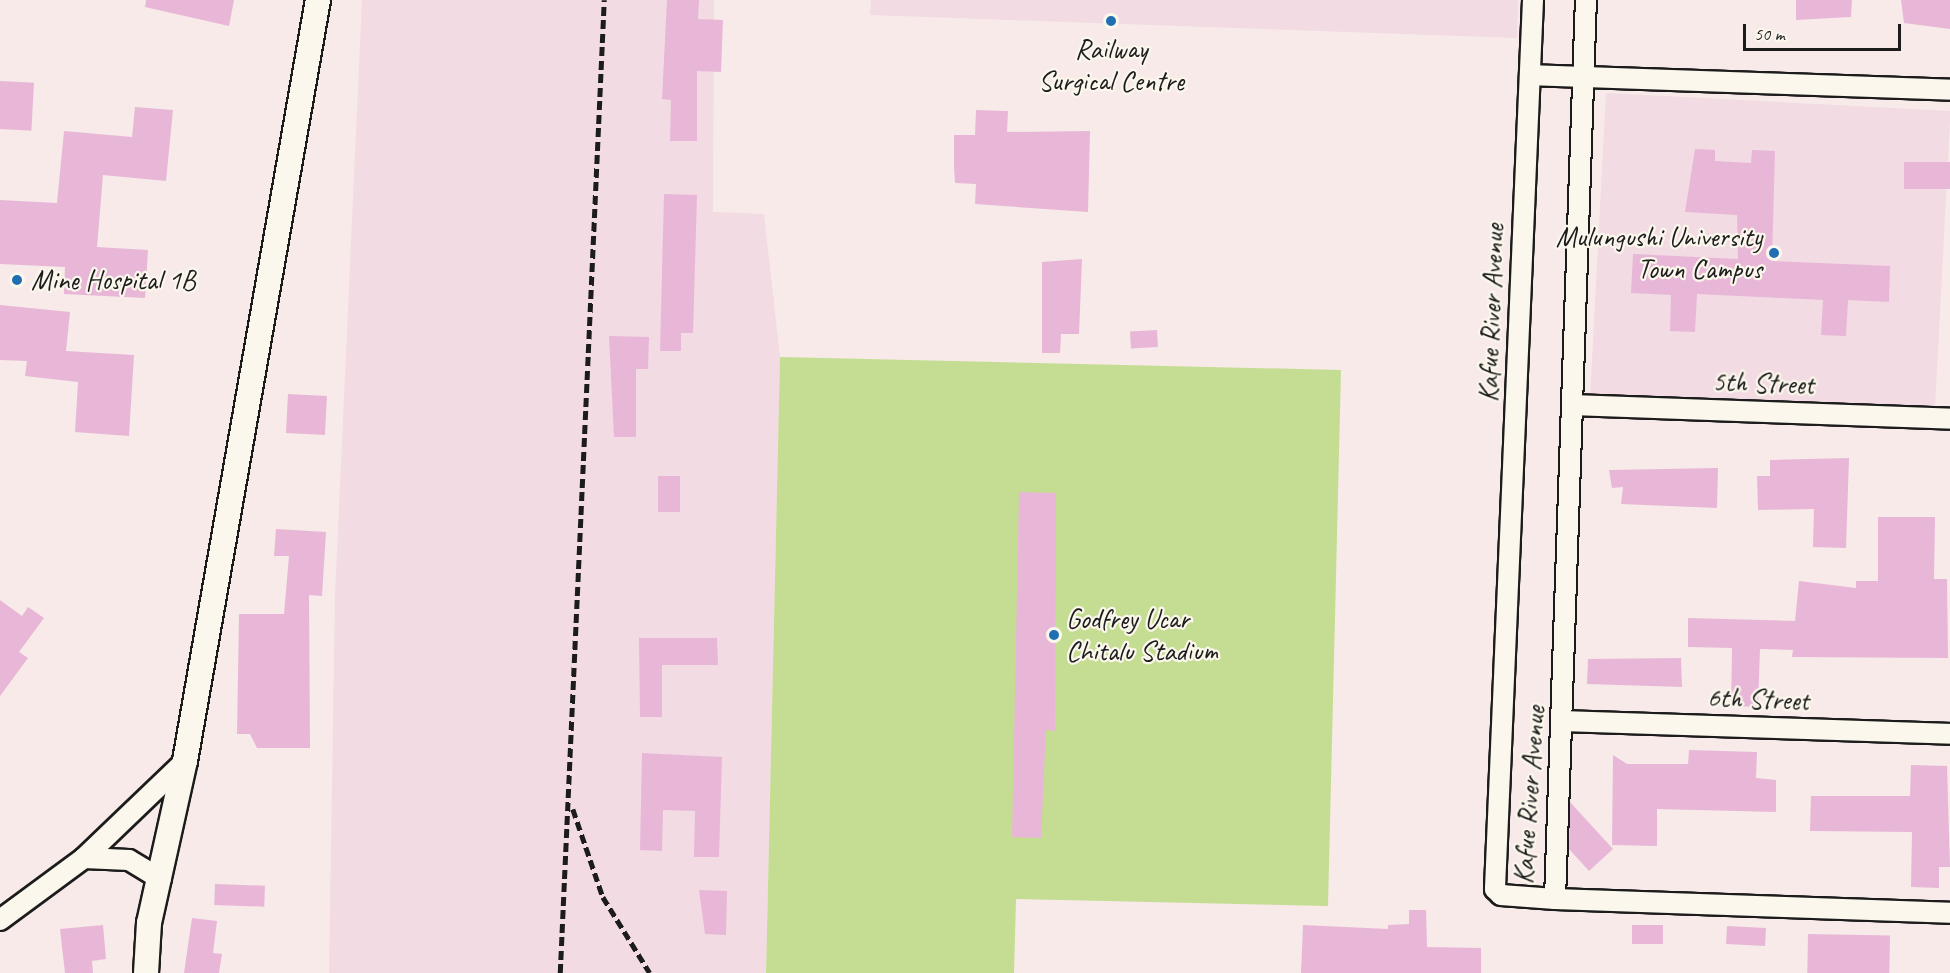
<!DOCTYPE html>
<html>
<head>
<meta charset="utf-8">
<style>
  body { margin:0 }
  #map { position:relative; width:1950px; height:973px; overflow:hidden; background:#f7eae8; font-family:Caveat,sans-serif }
  div>[style] { position:absolute }
  .built>* { inset:0; background:#f2dbe3; transform-origin:0 0 }
  .green>* { inset:0; background:#c5dd93 }
  .building>* { inset:0; background:#e8b7d7; transform-origin:0 0 }
  .roads { filter:drop-shadow(2px 0 #1c1c1c) drop-shadow(-2px 0 #1c1c1c) drop-shadow(0 2px #1c1c1c) drop-shadow(0 -2px #1c1c1c) }
  .minor>* { height:20px; margin:-10px; padding:0 10px; transform-origin:10px; border-radius:10px; background:#fbf7ec }
  .tertiary>* { height:24px; margin:-12px; padding:0 12px; transform-origin:12px; border-radius:12px; background:#fbf7ec }
  .rail>* { height:4.5px; margin-top:-2.25px; transform-origin:0; background:repeating-linear-gradient(90deg,#1c1c1c 0 9px,transparent 0 13.5px) }
  .dots>* { width:16px; height:16px; translate:-50% -50%; box-sizing:border-box; border:3px solid #fbf7ec; border-radius:50% }
  span { translate:-50% -50%; white-space:nowrap; text-align:center; line-height:1.15; -webkit-text-stroke:4.5px #fbf7ec; paint-order:stroke }
  .poi-label { font-size:28px; color:#1c1c1c }
  .right { translate:-100% -50%; text-align:right }
  .left { translate:0 -50%; text-align:left }
  .street-label { font-size:28px; color:#1c1c1c }
  .scale { position:absolute; left:1743px; top:24px; width:158px; height:27px; box-sizing:border-box; border:3px solid #1c1c1c; border-top:0; padding-left:8px; font-size:18px; line-height:21px; white-space:nowrap; color:#1c1c1c; -webkit-text-stroke:4px #fbf7ec; paint-order:stroke }
</style>
</head>
<body>
<div id="map">
  <div class="built">
    <div style="clip-path:polygon(362px 0,714px 0,713px 212px,764px 214px,780px 357px,766px 973px,329px 973px,335px 596px)"></div>
    <div style="clip-path:polygon(871px 0,1518px 0,1517px 38px,870px 15px)"></div>
    <div style="left:1606px;top:93px;width:345px;height:301px;rotate:3deg"></div>
  </div>
  <div class="green">
    <div style="clip-path:polygon(780px 357px,1341px 370px,1328px 906px,1016px 899px,1014px 973px,766px 973px)"></div>
  </div>
  <div class="building">
    <div style="clip-path:polygon(146px 0,234px 0,229px 26px,145px 7px)"></div>
    <div style="clip-path:polygon(667px 0,699px 0,698px 19px,723px 20px,721px 72px,697px 71px,697px 141px,670px 141px,671px 100px,662px 99px)"></div>
    <div style="clip-path:polygon(1796px 0,1852px 0,1851px 17px,1796px 20px)"></div>
    <div style="clip-path:polygon(1901px 0,1950px 0,1950px 29px,1904px 23px)"></div>
    <div style="left:0;top:81px;width:34px;height:48px;rotate:3deg"></div>
    <div style="clip-path:polygon(135px 107px,173px 110px,166px 181px,103px 175px,97px 247px,148px 250px,145px 298px,64px 294px,65px 267px,0 264px,0 200px,57px 203px,64px 131px,132px 137px)"></div>
    <div style="clip-path:polygon(976px 110px,1008px 111px,1007px 132px,1090px 131px,1088px 212px,975px 204px,976px 184px,955px 183px,954px 167px,954px 135px,975px 135px)"></div>
    <div style="clip-path:polygon(1695px 149px,1715px 150px,1715px 161px,1751px 163px,1752px 150px,1775px 151px,1772px 261px,1890px 266px,1889px 302px,1848px 300px,1846px 336px,1821px 335px,1823px 300px,1697px 294px,1695px 332px,1670px 331px,1671px 295px,1631px 293px,1633px 254px,1738px 259px,1737px 215px,1685px 212px)"></div>
    <div style="left:1904px;top:162px;width:46px;height:27px"></div>
    <div style="clip-path:polygon(664px 194px,697px 195px,693px 333px,681px 333px,681px 351px,660px 351px)"></div>
    <div style="clip-path:polygon(1082px 259px,1079px 334px,1061px 334px,1060px 353px,1042px 353px,1042px 262px)"></div>
    <div style="clip-path:polygon(0 305px,70px 312px,66px 351px,134px 355px,129px 436px,75px 432px,78px 382px,25px 376px,27px 361px,0 360px)"></div>
    <div style="left:1157px;top:330px;width:17px;height:27px;rotate:87deg"></div>
    <div style="clip-path:polygon(609px 336px,649px 337px,648px 369px,636px 369px,636px 437px,614px 437px)"></div>
    <div style="left:288px;top:394px;width:39px;height:39px;rotate:3deg"></div>
    <div style="clip-path:polygon(1849px 458px,1846px 548px,1813px 547px,1814px 509px,1758px 510px,1757px 476px,1770px 476px,1770px 460px)"></div>
    <div style="clip-path:polygon(1718px 468px,1717px 508px,1621px 504px,1623px 487px,1612px 488px,1609px 470px)"></div>
    <div style="left:658px;top:476px;width:22px;height:36px"></div>
    <div style="clip-path:polygon(1019px 492px,1056px 493px,1055px 731px,1046px 730px,1041px 838px,1012px 837px)"></div>
    <div style="clip-path:polygon(1878px 517px,1935px 517px,1934px 579px,1947px 579px,1948px 658px,1792px 657px,1793px 650px,1760px 649px,1758px 707px,1731px 706px,1732px 648px,1688px 647px,1688px 618px,1795px 621px,1799px 581px,1856px 588px,1856px 581px,1878px 581px)"></div>
    <div style="clip-path:polygon(276px 529px,326px 532px,322px 596px,309px 595px,310px 748px,257px 748px,250px 734px,237px 734px,239px 614px,284px 614px,289px 556px,274px 556px)"></div>
    <div style="clip-path:polygon(0 600px,22px 616px,28px 607px,44px 618px,19px 652px,28px 658px,0 696px)"></div>
    <div style="clip-path:polygon(639px 638px,717px 638px,718px 665px,662px 665px,662px 717px,640px 717px)"></div>
    <div style="clip-path:polygon(1681px 658px,1682px 687px,1587px 684px,1588px 659px)"></div>
    <div style="clip-path:polygon(1689px 750px,1757px 752px,1756px 778px,1776px 780px,1776px 812px,1657px 809px,1657px 846px,1612px 845px,1613px 755px,1627px 764px,1688px 764px)"></div>
    <div style="clip-path:polygon(642px 753px,722px 757px,719px 857px,694px 857px,695px 811px,663px 810px,662px 851px,640px 850px)"></div>
    <div style="clip-path:polygon(1911px 765px,1947px 766px,1950px 867px,1939px 867px,1939px 888px,1911px 887px,1912px 832px,1810px 831px,1811px 796px,1910px 796px)"></div>
    <div style="clip-path:polygon(1570px 802px,1613px 849px,1589px 871px,1569px 849px)"></div>
    <div style="left:215px;top:884px;width:50px;height:21px;rotate:2deg"></div>
    <div style="clip-path:polygon(699px 890px,727px 891px,726px 935px,705px 934px)"></div>
    <div style="clip-path:polygon(1409px 910px,1426px 910px,1427px 947px,1481px 948px,1481px 973px,1301px 973px,1303px 925px,1388px 929px,1388px 925px,1409px 924px)"></div>
    <div style="clip-path:polygon(192px 918px,217px 921px,213px 953px,222px 954px,219px 973px,184px 973px)"></div>
    <div style="clip-path:polygon(103px 925px,106px 959px,92px 961px,93px 973px,65px 973px,60px 929px)"></div>
    <div style="left:1663px;top:925px;width:19px;height:31px;rotate:90deg"></div>
    <div style="left:1727px;top:926px;width:39px;height:18px;rotate:3deg"></div>
    <div style="left:1808px;top:934px;width:82px;height:39px;rotate:1deg"></div>
  </div>
  <div class="roads">
    <div class="minor">
      <div style="left:1533px;top:0;width:890px;rotate:92.45deg"></div>
      <div style="left:1495px;top:889px;width:8px;rotate:45deg"></div>
      <div style="left:1501px;top:895px;width:54px;rotate:4.2deg"></div>
      <div style="left:1555px;top:899px;width:395px;rotate:2deg"></div>
      <div style="left:1530px;top:75px;width:420px;rotate:2deg"></div>
      <div style="left:1575px;top:405px;width:375px;rotate:2.1deg"></div>
      <div style="left:1564px;top:721px;width:386px;rotate:1.9deg"></div>
      <div style="left:84px;top:858px;width:45px;rotate:2.5deg"></div>
      <div style="left:129px;top:860px;width:37px;rotate:31deg"></div>
      <div style="left:1555px;top:899px;width:900px;rotate:-88.03deg"></div>
      <div style="left:0;top:920px;width:104px;rotate:-36.4deg"></div>
      <div style="left:84px;top:858px;width:140px;rotate:-43.8deg"></div>
    </div>
    <div class="tertiary">
      <div style="left:146px;top:973px;width:50px;rotate:-86.6deg"></div>
      <div style="left:149px;top:923px;width:166px;rotate:-77.5deg"></div>
      <div style="left:185px;top:761px;width:773px;rotate:-80.09deg"></div>
    </div>
  </div>
  <div class="rail">
    <div style="left:573px;top:809px;width:93px;rotate:71.2deg"></div>
    <div style="left:603px;top:897px;width:89px;rotate:58.3deg"></div>
    <div style="left:560px;top:973px;width:974px;rotate:-87.41deg"></div>
  </div>
  <div class="dots">
    <div style="left:1111px;top:21px;background:#1f6fb2"></div>
    <div style="left:1774px;top:253px;background:#1f6fb2"></div>
    <div style="left:17px;top:280px;background:#1f6fb2"></div>
    <div style="left:1054px;top:635px;background:#1f6fb2"></div>
  </div>
  <div class="poi-label">
    <span style="left:1111px;top:65px">Railway<br>Surgical Centre</span>
    <span class="right" style="left:1762px;top:253px">Mulungushi University<br>Town Campus</span>
    <span class="left" style="left:31px;top:280px">Mine Hospital 1B</span>
    <span class="left" style="left:1066px;top:635px">Godfrey Ucar<br>Chitalu Stadium</span>
  </div>
  <div class="street-label">
    <span style="left:1491px;top:313px;rotate:-88deg">Kafue River Avenue</span>
    <span style="left:1763px;top:383px;rotate:2deg">5th Street</span>
    <span style="left:1758px;top:699px;rotate:2deg">6th Street</span>
    <span style="left:1529px;top:795px;rotate:-86deg">Kafue River Avenue</span>
  </div>
  <div class="scale">50 m</div>
</div>
</body>
</html>
